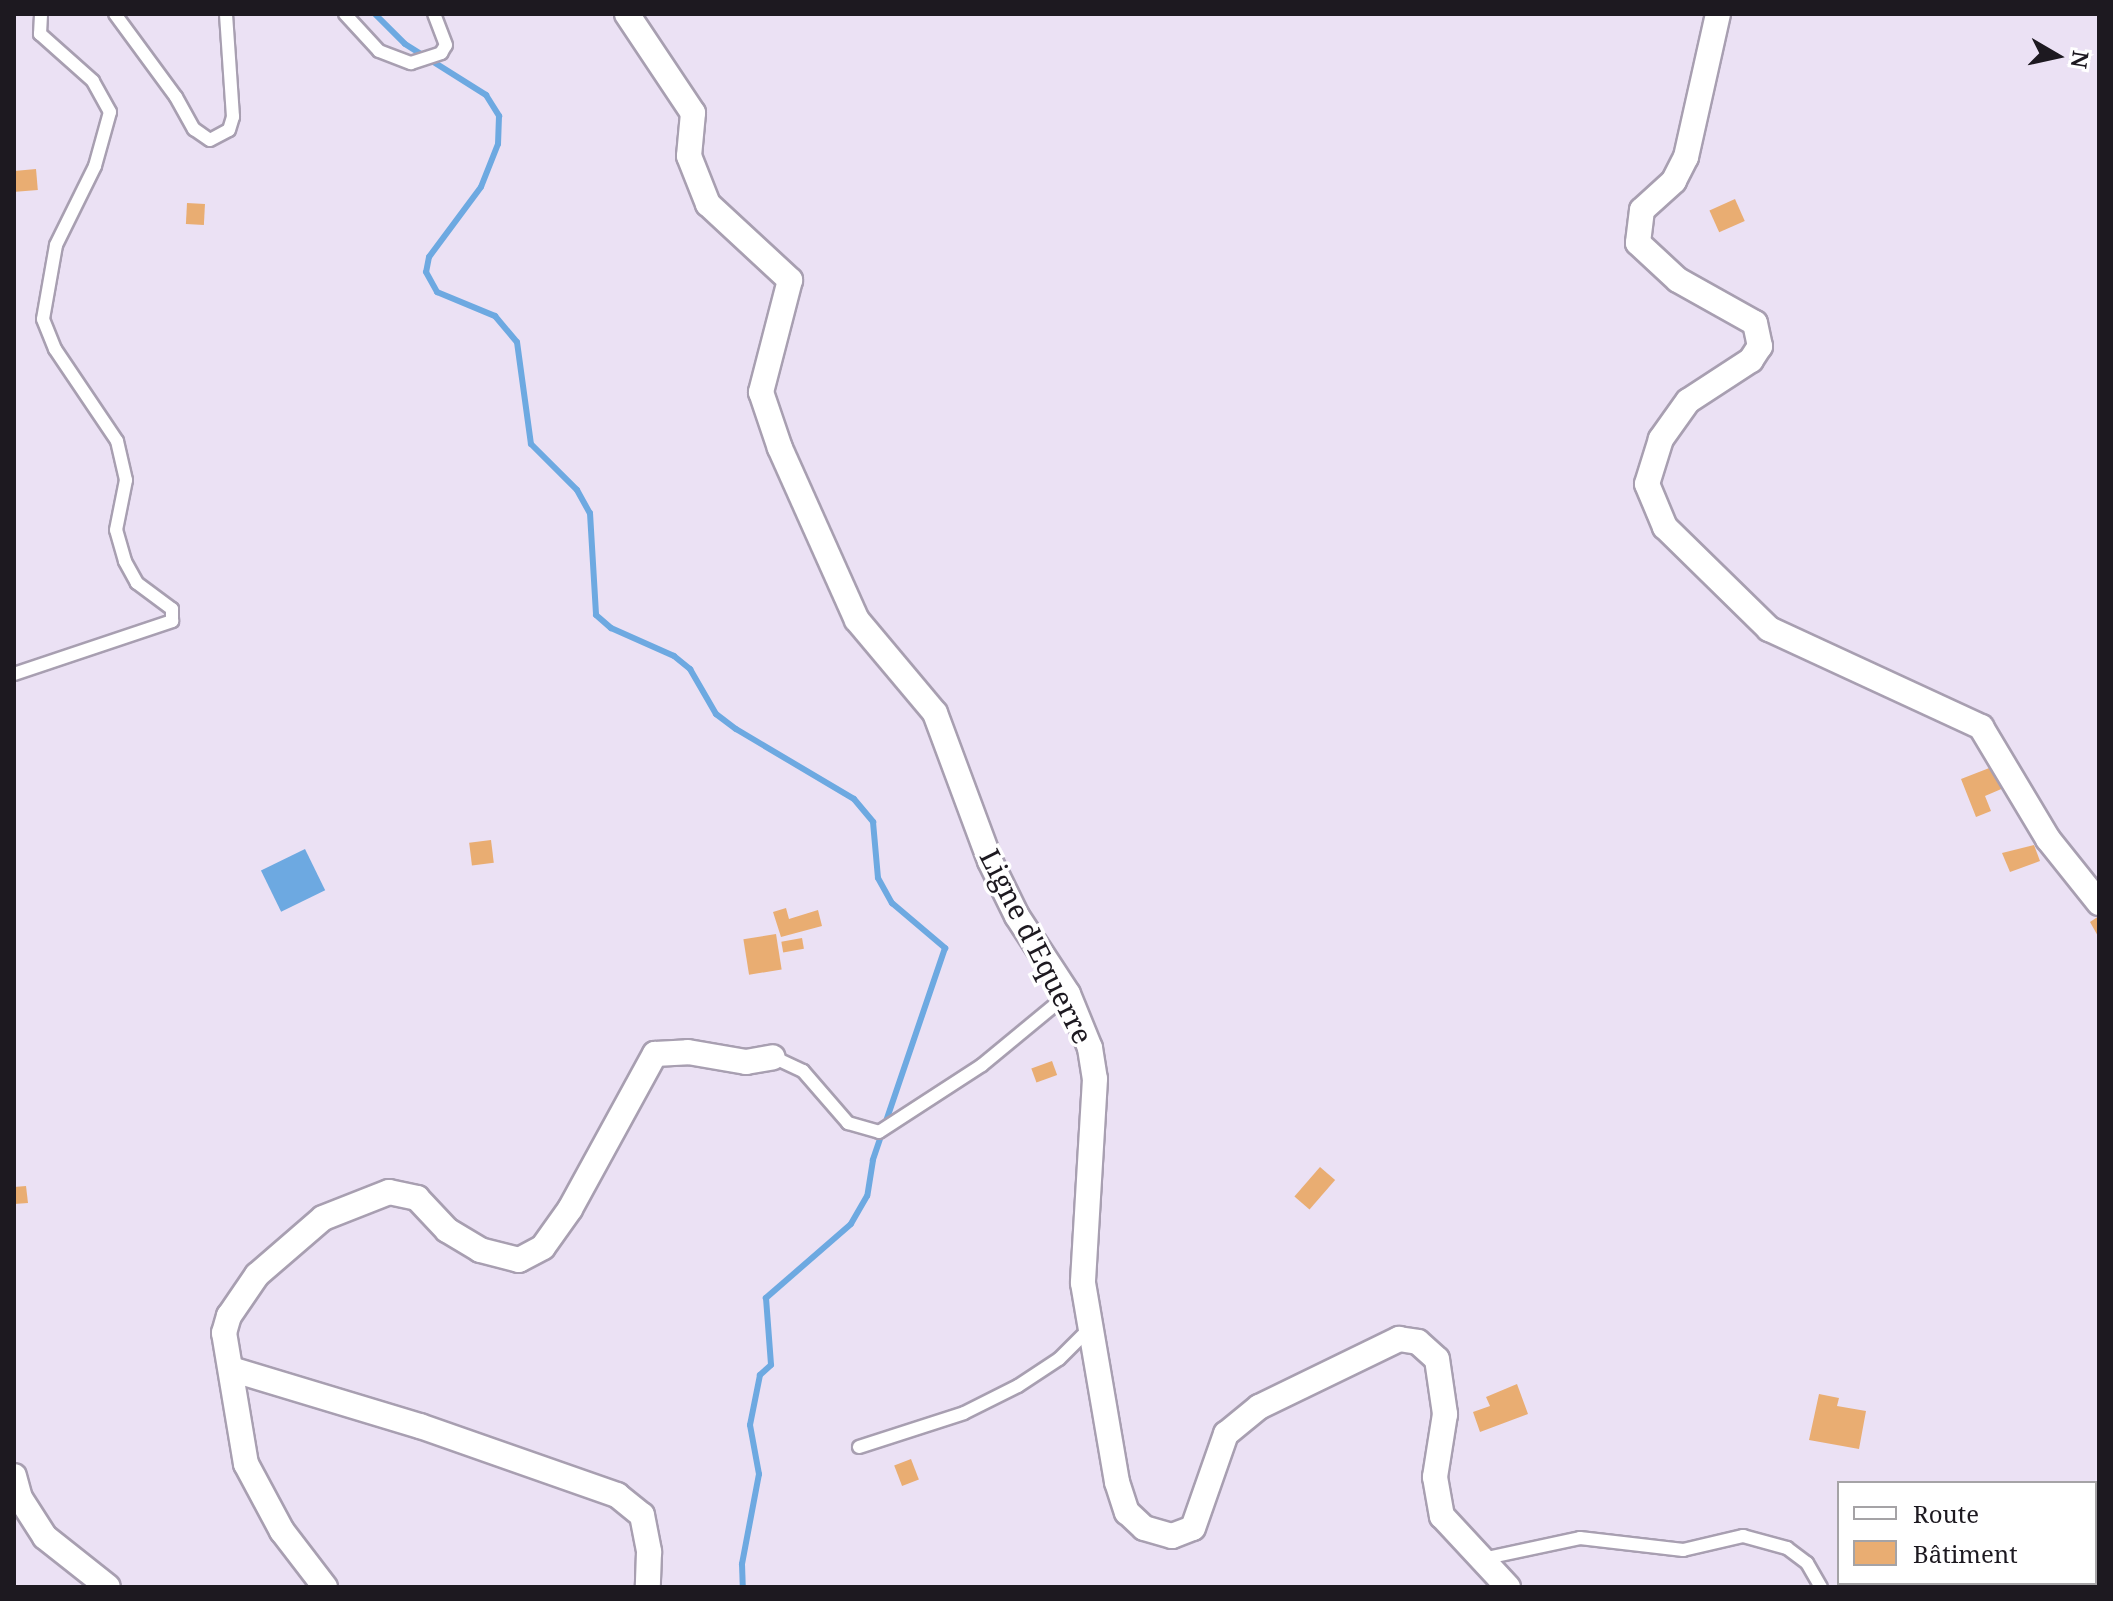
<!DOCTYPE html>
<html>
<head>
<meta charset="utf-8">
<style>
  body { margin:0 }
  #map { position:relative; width:2113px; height:1601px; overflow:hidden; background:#ebe1f4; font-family:"Noto Serif",serif }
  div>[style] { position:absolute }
  .water>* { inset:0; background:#6da9e1; transform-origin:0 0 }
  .stream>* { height:6px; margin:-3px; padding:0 3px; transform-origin:3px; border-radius:3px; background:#6da9e1 }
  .building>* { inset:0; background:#e9ad72; transform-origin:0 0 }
  .roads { filter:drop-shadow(2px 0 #a89fb1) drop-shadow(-2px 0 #a89fb1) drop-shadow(0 2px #a89fb1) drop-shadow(0 -2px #a89fb1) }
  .lane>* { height:12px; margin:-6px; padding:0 6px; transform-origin:6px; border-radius:6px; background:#fff }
  .street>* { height:24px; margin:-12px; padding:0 12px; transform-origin:12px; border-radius:12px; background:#fff }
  span { translate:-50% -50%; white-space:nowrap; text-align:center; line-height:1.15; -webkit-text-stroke:7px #fff; paint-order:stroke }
  .street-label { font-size:28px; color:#1d1920 }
  .frame { position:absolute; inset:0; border:16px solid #1d1920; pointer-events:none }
  .legend { position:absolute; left:1837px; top:1481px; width:260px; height:104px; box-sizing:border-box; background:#fff; border:2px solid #a5a3a6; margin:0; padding:10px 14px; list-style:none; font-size:24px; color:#1d1920 }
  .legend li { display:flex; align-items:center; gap:16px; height:40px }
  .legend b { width:40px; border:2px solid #a5a3a6 }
  .north { position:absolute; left:2017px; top:16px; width:80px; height:80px; -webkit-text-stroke:6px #fff; paint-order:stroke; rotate:99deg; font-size:22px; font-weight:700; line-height:32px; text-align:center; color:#1d1920 }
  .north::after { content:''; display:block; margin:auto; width:28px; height:36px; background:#1d1920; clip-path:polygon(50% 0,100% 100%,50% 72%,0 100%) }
</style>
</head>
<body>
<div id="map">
  <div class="water">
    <div style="left:305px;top:849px;width:46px;height:49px;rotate:64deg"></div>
  </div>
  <div class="stream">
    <div style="left:375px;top:14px;width:42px;rotate:45deg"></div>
    <div style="left:405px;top:44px;width:96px;rotate:32.2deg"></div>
    <div style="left:486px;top:95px;width:25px;rotate:58deg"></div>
    <div style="left:499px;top:116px;width:28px;rotate:92deg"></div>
    <div style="left:498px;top:144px;width:46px;rotate:111.6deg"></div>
    <div style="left:481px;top:187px;width:87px;rotate:126.6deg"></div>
    <div style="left:429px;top:257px;width:15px;rotate:101deg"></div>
    <div style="left:426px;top:272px;width:23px;rotate:61deg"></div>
    <div style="left:437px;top:292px;width:63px;rotate:22.5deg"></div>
    <div style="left:495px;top:316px;width:34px;rotate:50deg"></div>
    <div style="left:517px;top:342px;width:103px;rotate:82.2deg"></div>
    <div style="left:531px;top:444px;width:65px;rotate:45deg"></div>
    <div style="left:577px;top:490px;width:26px;rotate:61deg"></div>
    <div style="left:590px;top:513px;width:102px;rotate:86.6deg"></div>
    <div style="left:596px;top:615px;width:20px;rotate:41deg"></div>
    <div style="left:611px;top:628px;width:69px;rotate:24deg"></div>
    <div style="left:674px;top:656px;width:21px;rotate:39deg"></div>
    <div style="left:690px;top:669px;width:52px;rotate:60deg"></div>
    <div style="left:716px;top:714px;width:25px;rotate:37deg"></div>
    <div style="left:736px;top:729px;width:137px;rotate:30.7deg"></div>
    <div style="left:854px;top:799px;width:30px;rotate:50deg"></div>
    <div style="left:873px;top:822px;width:56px;rotate:84.9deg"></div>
    <div style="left:878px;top:878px;width:29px;rotate:61deg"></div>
    <div style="left:892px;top:903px;width:70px;rotate:40.3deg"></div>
    <div style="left:945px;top:948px;width:224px;rotate:108.8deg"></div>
    <div style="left:873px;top:1160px;width:36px;rotate:99deg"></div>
    <div style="left:867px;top:1196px;width:32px;rotate:120deg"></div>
    <div style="left:851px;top:1224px;width:113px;rotate:139deg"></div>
    <div style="left:766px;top:1298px;width:67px;rotate:85.7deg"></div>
    <div style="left:771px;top:1365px;width:15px;rotate:138deg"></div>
    <div style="left:760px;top:1375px;width:51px;rotate:101.3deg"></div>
    <div style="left:750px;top:1425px;width:50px;rotate:79.6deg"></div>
    <div style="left:759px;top:1474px;width:92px;rotate:100.7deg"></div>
    <div style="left:742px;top:1564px;width:23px;rotate:88deg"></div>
  </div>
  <div class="building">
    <div style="left:36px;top:169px;width:21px;height:22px;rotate:85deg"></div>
    <div style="left:1735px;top:199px;width:24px;height:28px;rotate:66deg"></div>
    <div style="left:187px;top:203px;width:18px;height:21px;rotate:3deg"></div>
    <div style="clip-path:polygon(1997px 765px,2006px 787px,1985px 796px,1991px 811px,1976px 817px,1961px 779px)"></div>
    <div style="left:491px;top:840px;width:23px;height:22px;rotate:83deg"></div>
    <div style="clip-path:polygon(2034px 845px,2040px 861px,2010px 872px,2002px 853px)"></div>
    <div style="clip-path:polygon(786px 908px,789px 919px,818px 910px,822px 926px,781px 937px,773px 912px)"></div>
    <div style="clip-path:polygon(2099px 916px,2099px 938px,2090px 922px)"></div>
    <div style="left:776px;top:934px;width:36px;height:33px;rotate:81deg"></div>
    <div style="left:802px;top:938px;width:11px;height:21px;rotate:80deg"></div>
    <div style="left:1052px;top:1061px;width:15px;height:22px;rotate:70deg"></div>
    <div style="left:1320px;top:1167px;width:20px;height:39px;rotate:41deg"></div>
    <div style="clip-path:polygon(26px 1186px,28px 1203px,14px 1204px,14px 1187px)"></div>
    <div style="clip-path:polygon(1517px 1384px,1528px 1414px,1480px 1432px,1473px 1412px,1490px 1406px,1486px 1397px)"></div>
    <div style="clip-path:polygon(1819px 1394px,1839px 1398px,1837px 1406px,1866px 1411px,1859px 1449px,1809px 1440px)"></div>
    <div style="left:911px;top:1459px;width:22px;height:18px;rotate:69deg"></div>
  </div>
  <div class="roads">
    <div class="lane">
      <div style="left:115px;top:14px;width:103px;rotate:53.7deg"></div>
      <div style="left:176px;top:97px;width:37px;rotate:61deg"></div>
      <div style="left:194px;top:129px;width:19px;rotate:35deg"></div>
      <div style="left:210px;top:140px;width:21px;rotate:-28deg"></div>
      <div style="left:229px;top:130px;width:14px;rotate:-73deg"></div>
      <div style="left:233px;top:117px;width:103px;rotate:-93.9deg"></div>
      <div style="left:345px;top:14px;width:50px;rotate:47.4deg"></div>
      <div style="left:379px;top:51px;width:34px;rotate:21deg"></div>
      <div style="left:411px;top:63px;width:32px;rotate:-18deg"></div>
      <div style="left:441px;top:53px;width:9px;rotate:-58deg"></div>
      <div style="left:446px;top:45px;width:33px;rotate:-111deg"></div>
      <div style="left:14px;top:674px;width:167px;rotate:-18.5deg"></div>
      <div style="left:172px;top:621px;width:12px;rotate:-90deg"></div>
      <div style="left:172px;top:609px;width:44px;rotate:-143.4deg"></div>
      <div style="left:137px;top:583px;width:25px;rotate:-119deg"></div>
      <div style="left:125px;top:561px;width:32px;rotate:-106deg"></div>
      <div style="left:116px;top:530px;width:51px;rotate:-78.7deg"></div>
      <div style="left:126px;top:480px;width:40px;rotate:-103deg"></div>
      <div style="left:117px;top:441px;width:111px;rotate:-124deg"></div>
      <div style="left:55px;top:349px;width:32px;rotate:-112deg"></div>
      <div style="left:43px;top:319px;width:75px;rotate:-80deg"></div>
      <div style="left:56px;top:245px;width:88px;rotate:-63.7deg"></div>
      <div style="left:95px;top:166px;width:56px;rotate:-74.5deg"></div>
      <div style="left:110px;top:112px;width:35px;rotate:-119deg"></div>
      <div style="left:93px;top:81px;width:71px;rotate:-138.4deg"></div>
      <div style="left:40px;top:34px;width:20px;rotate:-87deg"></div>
      <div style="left:773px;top:1057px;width:33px;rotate:25deg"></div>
      <div style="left:803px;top:1071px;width:69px;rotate:49.1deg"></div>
      <div style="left:848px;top:1123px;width:32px;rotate:16deg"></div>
      <div style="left:879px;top:1132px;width:123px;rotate:-33deg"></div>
      <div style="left:982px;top:1065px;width:112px;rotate:-39.5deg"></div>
      <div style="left:859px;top:1447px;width:110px;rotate:-17.9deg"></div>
      <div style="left:964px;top:1413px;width:60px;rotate:-26.6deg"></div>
      <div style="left:1018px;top:1386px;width:49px;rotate:-33.4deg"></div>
      <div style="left:1059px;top:1359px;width:45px;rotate:-45deg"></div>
      <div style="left:1482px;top:1559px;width:100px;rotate:-12.1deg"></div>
      <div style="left:1580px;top:1538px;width:104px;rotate:6.6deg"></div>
      <div style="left:1683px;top:1550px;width:62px;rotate:-13.1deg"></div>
      <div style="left:1743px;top:1536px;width:46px;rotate:15.3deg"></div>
      <div style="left:1787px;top:1548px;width:25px;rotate:37deg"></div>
      <div style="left:1807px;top:1563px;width:28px;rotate:60deg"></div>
    </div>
    <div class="street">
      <div style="left:627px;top:14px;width:119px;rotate:56.3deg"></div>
      <div style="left:693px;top:113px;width:43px;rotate:95.3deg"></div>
      <div style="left:689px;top:156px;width:52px;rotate:68.4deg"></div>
      <div style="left:708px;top:204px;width:112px;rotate:42.8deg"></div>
      <div style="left:790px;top:280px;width:116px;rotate:104.5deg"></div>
      <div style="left:761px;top:392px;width:59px;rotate:71.3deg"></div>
      <div style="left:780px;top:448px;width:188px;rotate:65.9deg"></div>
      <div style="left:857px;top:620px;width:121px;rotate:50deg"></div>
      <div style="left:935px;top:713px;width:158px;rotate:69.6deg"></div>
      <div style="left:990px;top:861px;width:61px;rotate:63.9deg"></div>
      <div style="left:1017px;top:916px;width:93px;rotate:56.8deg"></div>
      <div style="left:1068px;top:994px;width:58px;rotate:67.8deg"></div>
      <div style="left:1090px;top:1048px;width:31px;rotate:81deg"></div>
      <div style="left:1095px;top:1079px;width:204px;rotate:93.4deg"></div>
      <div style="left:1083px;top:1283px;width:202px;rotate:80.3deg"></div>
      <div style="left:1117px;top:1482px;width:32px;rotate:72deg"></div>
      <div style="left:1127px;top:1512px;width:23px;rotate:43deg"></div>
      <div style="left:1144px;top:1528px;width:29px;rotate:16deg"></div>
      <div style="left:1172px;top:1536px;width:22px;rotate:-21deg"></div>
      <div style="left:1193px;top:1528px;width:100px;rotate:-70.7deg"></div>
      <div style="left:1226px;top:1434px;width:43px;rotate:-39.3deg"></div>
      <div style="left:1259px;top:1407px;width:156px;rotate:-25.9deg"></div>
      <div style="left:1399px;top:1339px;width:19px;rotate:9deg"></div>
      <div style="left:1418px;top:1342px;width:25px;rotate:42deg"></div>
      <div style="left:1437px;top:1359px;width:56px;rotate:81.7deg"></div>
      <div style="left:1445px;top:1414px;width:64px;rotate:99deg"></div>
      <div style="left:1435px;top:1477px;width:40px;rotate:80deg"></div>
      <div style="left:1442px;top:1516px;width:97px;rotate:47.1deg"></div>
      <div style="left:1718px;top:14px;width:147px;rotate:102.6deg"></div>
      <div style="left:1686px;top:157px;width:27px;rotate:117deg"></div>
      <div style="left:1674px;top:181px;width:43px;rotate:137.8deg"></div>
      <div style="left:1642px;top:210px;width:33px;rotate:97deg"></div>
      <div style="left:1638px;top:243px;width:54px;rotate:42.8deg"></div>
      <div style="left:1678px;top:280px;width:88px;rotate:29.2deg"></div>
      <div style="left:1755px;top:323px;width:24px;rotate:78deg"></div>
      <div style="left:1760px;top:346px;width:17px;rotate:123deg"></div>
      <div style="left:1751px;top:360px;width:75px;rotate:146.9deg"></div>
      <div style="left:1688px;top:401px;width:47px;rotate:125.4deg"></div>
      <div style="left:1661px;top:439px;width:47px;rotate:107.3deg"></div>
      <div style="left:1647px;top:484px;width:47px;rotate:67.3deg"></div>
      <div style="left:1665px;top:527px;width:146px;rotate:44.4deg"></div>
      <div style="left:1769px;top:629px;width:234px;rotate:24.8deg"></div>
      <div style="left:1981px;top:727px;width:131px;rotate:59.1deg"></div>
      <div style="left:2048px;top:839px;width:82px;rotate:51.4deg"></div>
      <div style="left:234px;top:1370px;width:194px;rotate:16.8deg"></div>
      <div style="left:420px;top:1426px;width:209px;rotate:19.3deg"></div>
      <div style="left:617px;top:1495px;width:32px;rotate:39deg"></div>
      <div style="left:642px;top:1515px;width:38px;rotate:79deg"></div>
      <div style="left:649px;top:1552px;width:35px;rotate:92deg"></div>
      <div style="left:14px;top:1476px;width:23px;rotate:75deg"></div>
      <div style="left:20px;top:1498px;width:46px;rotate:57.3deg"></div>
      <div style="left:45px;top:1537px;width:80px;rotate:38.4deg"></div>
      <div style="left:325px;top:1587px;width:71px;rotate:-127.5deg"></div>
      <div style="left:282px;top:1531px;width:76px;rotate:-118.2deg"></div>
      <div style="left:246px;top:1464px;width:133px;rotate:-99.5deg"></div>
      <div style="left:224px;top:1333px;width:18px;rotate:-74deg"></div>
      <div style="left:229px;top:1316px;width:50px;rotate:-55.7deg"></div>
      <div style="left:257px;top:1275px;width:87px;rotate:-40.8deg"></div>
      <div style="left:323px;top:1218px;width:71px;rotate:-21.5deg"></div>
      <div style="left:389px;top:1192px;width:29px;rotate:12deg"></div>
      <div style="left:417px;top:1198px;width:44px;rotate:46.8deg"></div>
      <div style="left:447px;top:1230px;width:39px;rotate:31deg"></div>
      <div style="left:480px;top:1250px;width:40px;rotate:14.4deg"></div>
      <div style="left:519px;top:1260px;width:27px;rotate:-28deg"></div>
      <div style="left:543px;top:1247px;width:47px;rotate:-54.6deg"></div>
      <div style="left:570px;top:1209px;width:177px;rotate:-61.3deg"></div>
      <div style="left:655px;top:1054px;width:33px;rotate:-3deg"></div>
      <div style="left:688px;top:1052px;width:59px;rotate:9.8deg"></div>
      <div style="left:746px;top:1062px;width:27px;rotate:-10deg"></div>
    </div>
  </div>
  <div class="street-label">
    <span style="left:1037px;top:946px;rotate:63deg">Ligne d'Equerre</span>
  </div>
  <div class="frame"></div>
  <ul class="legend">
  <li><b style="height:10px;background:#fff"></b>Route</li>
  <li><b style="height:22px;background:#e9ad72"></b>Bâtiment</li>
  </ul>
  <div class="north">N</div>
</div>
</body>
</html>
